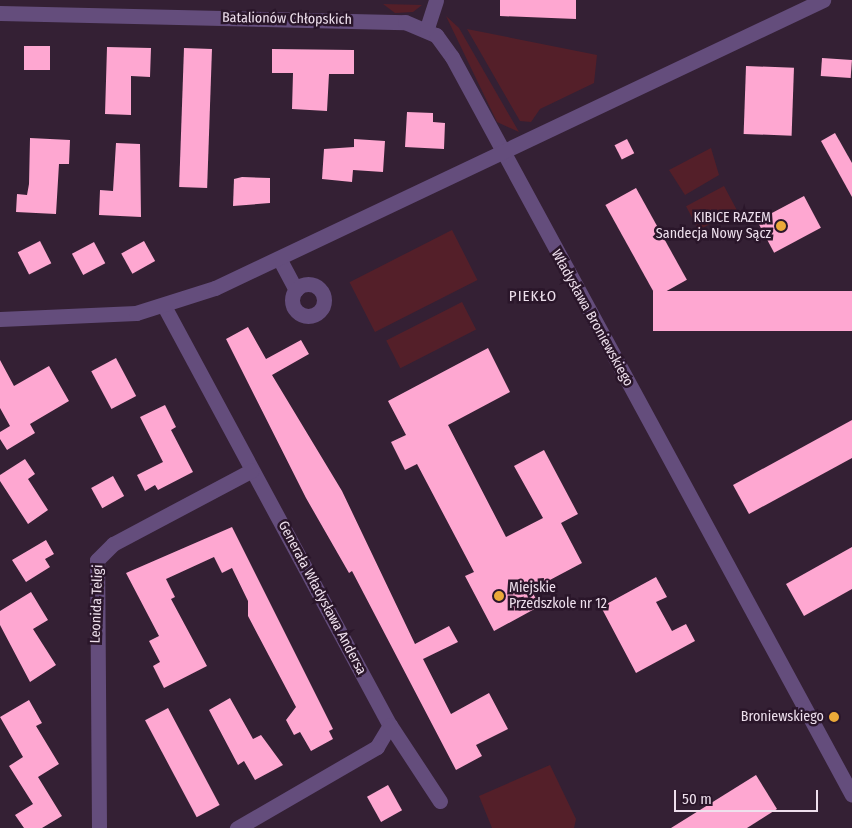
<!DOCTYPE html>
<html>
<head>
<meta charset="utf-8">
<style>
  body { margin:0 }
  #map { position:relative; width:852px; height:828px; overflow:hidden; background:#342034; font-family:"Fira Sans Condensed",sans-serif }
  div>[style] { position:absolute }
  .green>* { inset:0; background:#541f29; transform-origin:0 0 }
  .building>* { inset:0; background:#fea7d1; transform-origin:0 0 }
  .minor>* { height:15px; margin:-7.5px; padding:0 7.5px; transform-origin:7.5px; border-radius:7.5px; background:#644d7c }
  .minor>.ring { margin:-7.5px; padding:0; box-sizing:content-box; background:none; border:15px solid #644d7c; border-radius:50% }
  .dots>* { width:14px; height:14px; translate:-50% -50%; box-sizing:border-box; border:2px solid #2a162a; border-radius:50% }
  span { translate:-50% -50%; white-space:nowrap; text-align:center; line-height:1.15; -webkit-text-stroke:5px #2a162a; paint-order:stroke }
  .street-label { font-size:14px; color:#eee0ed }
  .poi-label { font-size:14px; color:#eee0ed }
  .right { translate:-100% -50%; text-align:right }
  .left { translate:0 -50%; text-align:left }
  .neighbourhood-label { font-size:15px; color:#eee0ed; letter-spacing:1px }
  .scale { position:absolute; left:674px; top:790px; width:144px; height:22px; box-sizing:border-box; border:2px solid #eee0ed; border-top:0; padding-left:6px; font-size:15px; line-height:18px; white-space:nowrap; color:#eee0ed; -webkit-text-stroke:4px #2a162a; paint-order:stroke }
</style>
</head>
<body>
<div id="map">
  <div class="green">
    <div style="clip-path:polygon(383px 4px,422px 5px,413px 12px,395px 13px)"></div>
    <div style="clip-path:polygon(446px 16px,459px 28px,519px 132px,497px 122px)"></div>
    <div style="clip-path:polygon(467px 29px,597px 55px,594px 83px,540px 109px,531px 122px,520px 121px)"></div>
    <div style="clip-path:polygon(711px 148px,719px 175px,685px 195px,669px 170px)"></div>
    <div style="left:724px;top:186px;width:27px;height:43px;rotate:62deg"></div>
    <div style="left:452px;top:230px;width:56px;height:115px;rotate:63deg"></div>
    <div style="left:462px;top:302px;width:31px;height:85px;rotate:63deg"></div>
    <div style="clip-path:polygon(550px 765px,576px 819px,574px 828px,492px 828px,479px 796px)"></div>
  </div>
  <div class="building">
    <div style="clip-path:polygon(500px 0,576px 0,576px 19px,500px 16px)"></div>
    <div style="left:24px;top:46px;width:26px;height:24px"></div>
    <div style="clip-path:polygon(107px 47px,151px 48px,150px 77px,131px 76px,131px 115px,105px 114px)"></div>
    <div style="left:184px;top:48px;width:28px;height:139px;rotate:2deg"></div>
    <div style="clip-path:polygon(272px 49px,354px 50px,354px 74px,329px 74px,327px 111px,292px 109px,293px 73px,272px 73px)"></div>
    <div style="left:822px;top:58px;width:30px;height:18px;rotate:4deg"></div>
    <div style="left:746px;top:66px;width:48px;height:68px;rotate:2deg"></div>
    <div style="clip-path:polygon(407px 112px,433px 113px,433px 122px,445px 123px,444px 149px,405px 147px)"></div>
    <div style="clip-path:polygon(835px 133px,852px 163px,852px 197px,821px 141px)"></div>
    <div style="clip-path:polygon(30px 138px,70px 140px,69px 164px,59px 164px,56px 214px,16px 212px,17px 194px,27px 195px,29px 184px)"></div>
    <div style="clip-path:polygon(354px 139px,385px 141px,383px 172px,353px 170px,352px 182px,322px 179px,324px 149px,354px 147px)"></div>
    <div style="left:627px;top:139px;width:16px;height:14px;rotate:63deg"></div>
    <div style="clip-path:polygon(116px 143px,140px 144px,141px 217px,99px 215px,100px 190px,113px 191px)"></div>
    <div style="clip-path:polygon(242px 177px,270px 178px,270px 203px,233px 206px,234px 179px)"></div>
    <div style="left:636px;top:188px;width:105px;height:35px;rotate:61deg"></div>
    <div style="left:804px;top:196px;width:36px;height:53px;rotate:62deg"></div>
    <div style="left:40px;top:241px;width:25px;height:25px;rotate:63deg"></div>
    <div style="left:144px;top:241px;width:23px;height:26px;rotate:61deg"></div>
    <div style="left:94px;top:242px;width:24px;height:25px;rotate:62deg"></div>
    <div style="left:852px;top:291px;width:40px;height:199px;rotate:90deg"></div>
    <div style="clip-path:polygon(248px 327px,266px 359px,301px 340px,309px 354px,272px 375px,342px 491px,415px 644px,449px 626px,458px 642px,423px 659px,451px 714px,489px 693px,508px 729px,476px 745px,482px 756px,456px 770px,352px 571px,349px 573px,306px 498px,226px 339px)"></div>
    <div style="clip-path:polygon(488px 348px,510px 392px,448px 425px,506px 537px,543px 518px,514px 466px,544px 450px,578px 514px,561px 523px,582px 563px,531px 590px,540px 606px,494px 631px,465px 576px,474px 572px,417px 464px,405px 470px,391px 442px,406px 435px,388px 401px)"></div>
    <div style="left:116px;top:358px;width:43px;height:28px;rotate:62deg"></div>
    <div style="clip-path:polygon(0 360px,14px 386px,49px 366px,69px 401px,30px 424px,35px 433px,7px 450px,0 439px,0 432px,10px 426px,0 408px)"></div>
    <div style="clip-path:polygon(165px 405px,176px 427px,171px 430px,193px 472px,158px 490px,155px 485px,145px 491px,137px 475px,163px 462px,140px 417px)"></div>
    <div style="clip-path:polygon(852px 420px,852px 458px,749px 514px,733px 485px)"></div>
    <div style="clip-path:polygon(25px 459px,35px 474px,28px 479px,48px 510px,28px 524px,0 481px,0 475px)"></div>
    <div style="left:113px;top:476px;width:23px;height:25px;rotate:61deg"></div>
    <div style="clip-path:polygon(232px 527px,333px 729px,329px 731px,333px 739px,311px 751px,300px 732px,294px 735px,286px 720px,296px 707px,248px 616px,248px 601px,232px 568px,222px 573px,214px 557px,166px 579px,175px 597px,171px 599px,207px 666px,164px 688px,153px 666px,160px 662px,149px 641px,159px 636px,126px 573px)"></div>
    <div style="clip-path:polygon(46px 540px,54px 554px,45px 559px,50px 567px,26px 582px,12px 560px)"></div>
    <div style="clip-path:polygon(852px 547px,852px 589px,804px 616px,786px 584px)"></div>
    <div style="clip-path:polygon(656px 577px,667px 597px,656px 602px,672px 631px,686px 624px,695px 641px,636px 673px,601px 607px)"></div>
    <div style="clip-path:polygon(31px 592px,48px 620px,33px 629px,56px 665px,30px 682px,0 625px,0 611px)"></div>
    <div style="clip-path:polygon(230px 698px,253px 739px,261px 735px,283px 765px,255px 780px,244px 761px,238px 765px,209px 710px)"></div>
    <div style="clip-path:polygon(29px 700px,42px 723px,36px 726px,59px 764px,38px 777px,62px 816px,42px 828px,24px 828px,15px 815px,33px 804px,9px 766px,23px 757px,0 717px)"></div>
    <div style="left:168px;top:708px;width:110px;height:26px;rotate:62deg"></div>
    <div style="clip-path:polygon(756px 775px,777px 809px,747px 828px,671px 828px)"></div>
    <div style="left:388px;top:785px;width:29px;height:24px;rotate:61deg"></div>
  </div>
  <div class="minor">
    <div style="left:0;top:13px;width:405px;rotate:1.3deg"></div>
    <div style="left:405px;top:22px;width:34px;rotate:23deg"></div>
    <div style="left:436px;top:35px;width:27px;rotate:54deg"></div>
    <div style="left:452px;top:57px;width:839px;rotate:61.54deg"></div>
    <div style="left:427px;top:28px;width:29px;rotate:-72deg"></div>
    <div style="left:280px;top:260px;width:34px;rotate:62deg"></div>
    <div class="ring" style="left:292px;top:284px;width:17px;height:17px"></div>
    <div style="left:164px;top:306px;width:476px;rotate:61.7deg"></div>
    <div style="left:390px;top:725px;width:26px;rotate:121deg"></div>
    <div style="left:377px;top:747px;width:162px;rotate:149.9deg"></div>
    <div style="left:0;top:319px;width:136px;rotate:-2.5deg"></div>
    <div style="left:136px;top:313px;width:83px;rotate:-17.6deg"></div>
    <div style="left:215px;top:288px;width:673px;rotate:-25.35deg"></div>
    <div style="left:390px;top:725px;width:91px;rotate:56.7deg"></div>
    <div style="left:99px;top:828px;width:268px;rotate:-90.4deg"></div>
    <div style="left:97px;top:560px;width:23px;rotate:-45deg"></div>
    <div style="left:113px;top:544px;width:157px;rotate:-28deg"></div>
  </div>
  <div class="dots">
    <div style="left:781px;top:226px;background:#eba939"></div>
    <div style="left:499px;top:596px;background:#eba939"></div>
    <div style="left:834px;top:717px;background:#eba939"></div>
  </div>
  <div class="street-label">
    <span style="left:287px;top:19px;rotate:1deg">Batalionów Chłopskich</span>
    <span style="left:592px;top:318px;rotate:61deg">Władysława Broniewskiego</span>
    <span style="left:322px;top:598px;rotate:62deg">Generała Władysława Andersa</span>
    <span style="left:97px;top:604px;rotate:-88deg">Leonida Teligi</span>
  </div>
  <div class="poi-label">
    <span class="right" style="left:771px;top:226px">KIBICE RAZEM<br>Sandecja Nowy Sącz</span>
    <span class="left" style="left:509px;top:596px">Miejskie<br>Przedszkole nr 12</span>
    <span class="right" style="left:824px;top:717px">Broniewskiego</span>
  </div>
  <div class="neighbourhood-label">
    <span style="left:533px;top:297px">PIEKŁO</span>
  </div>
  <div class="scale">50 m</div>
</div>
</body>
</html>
